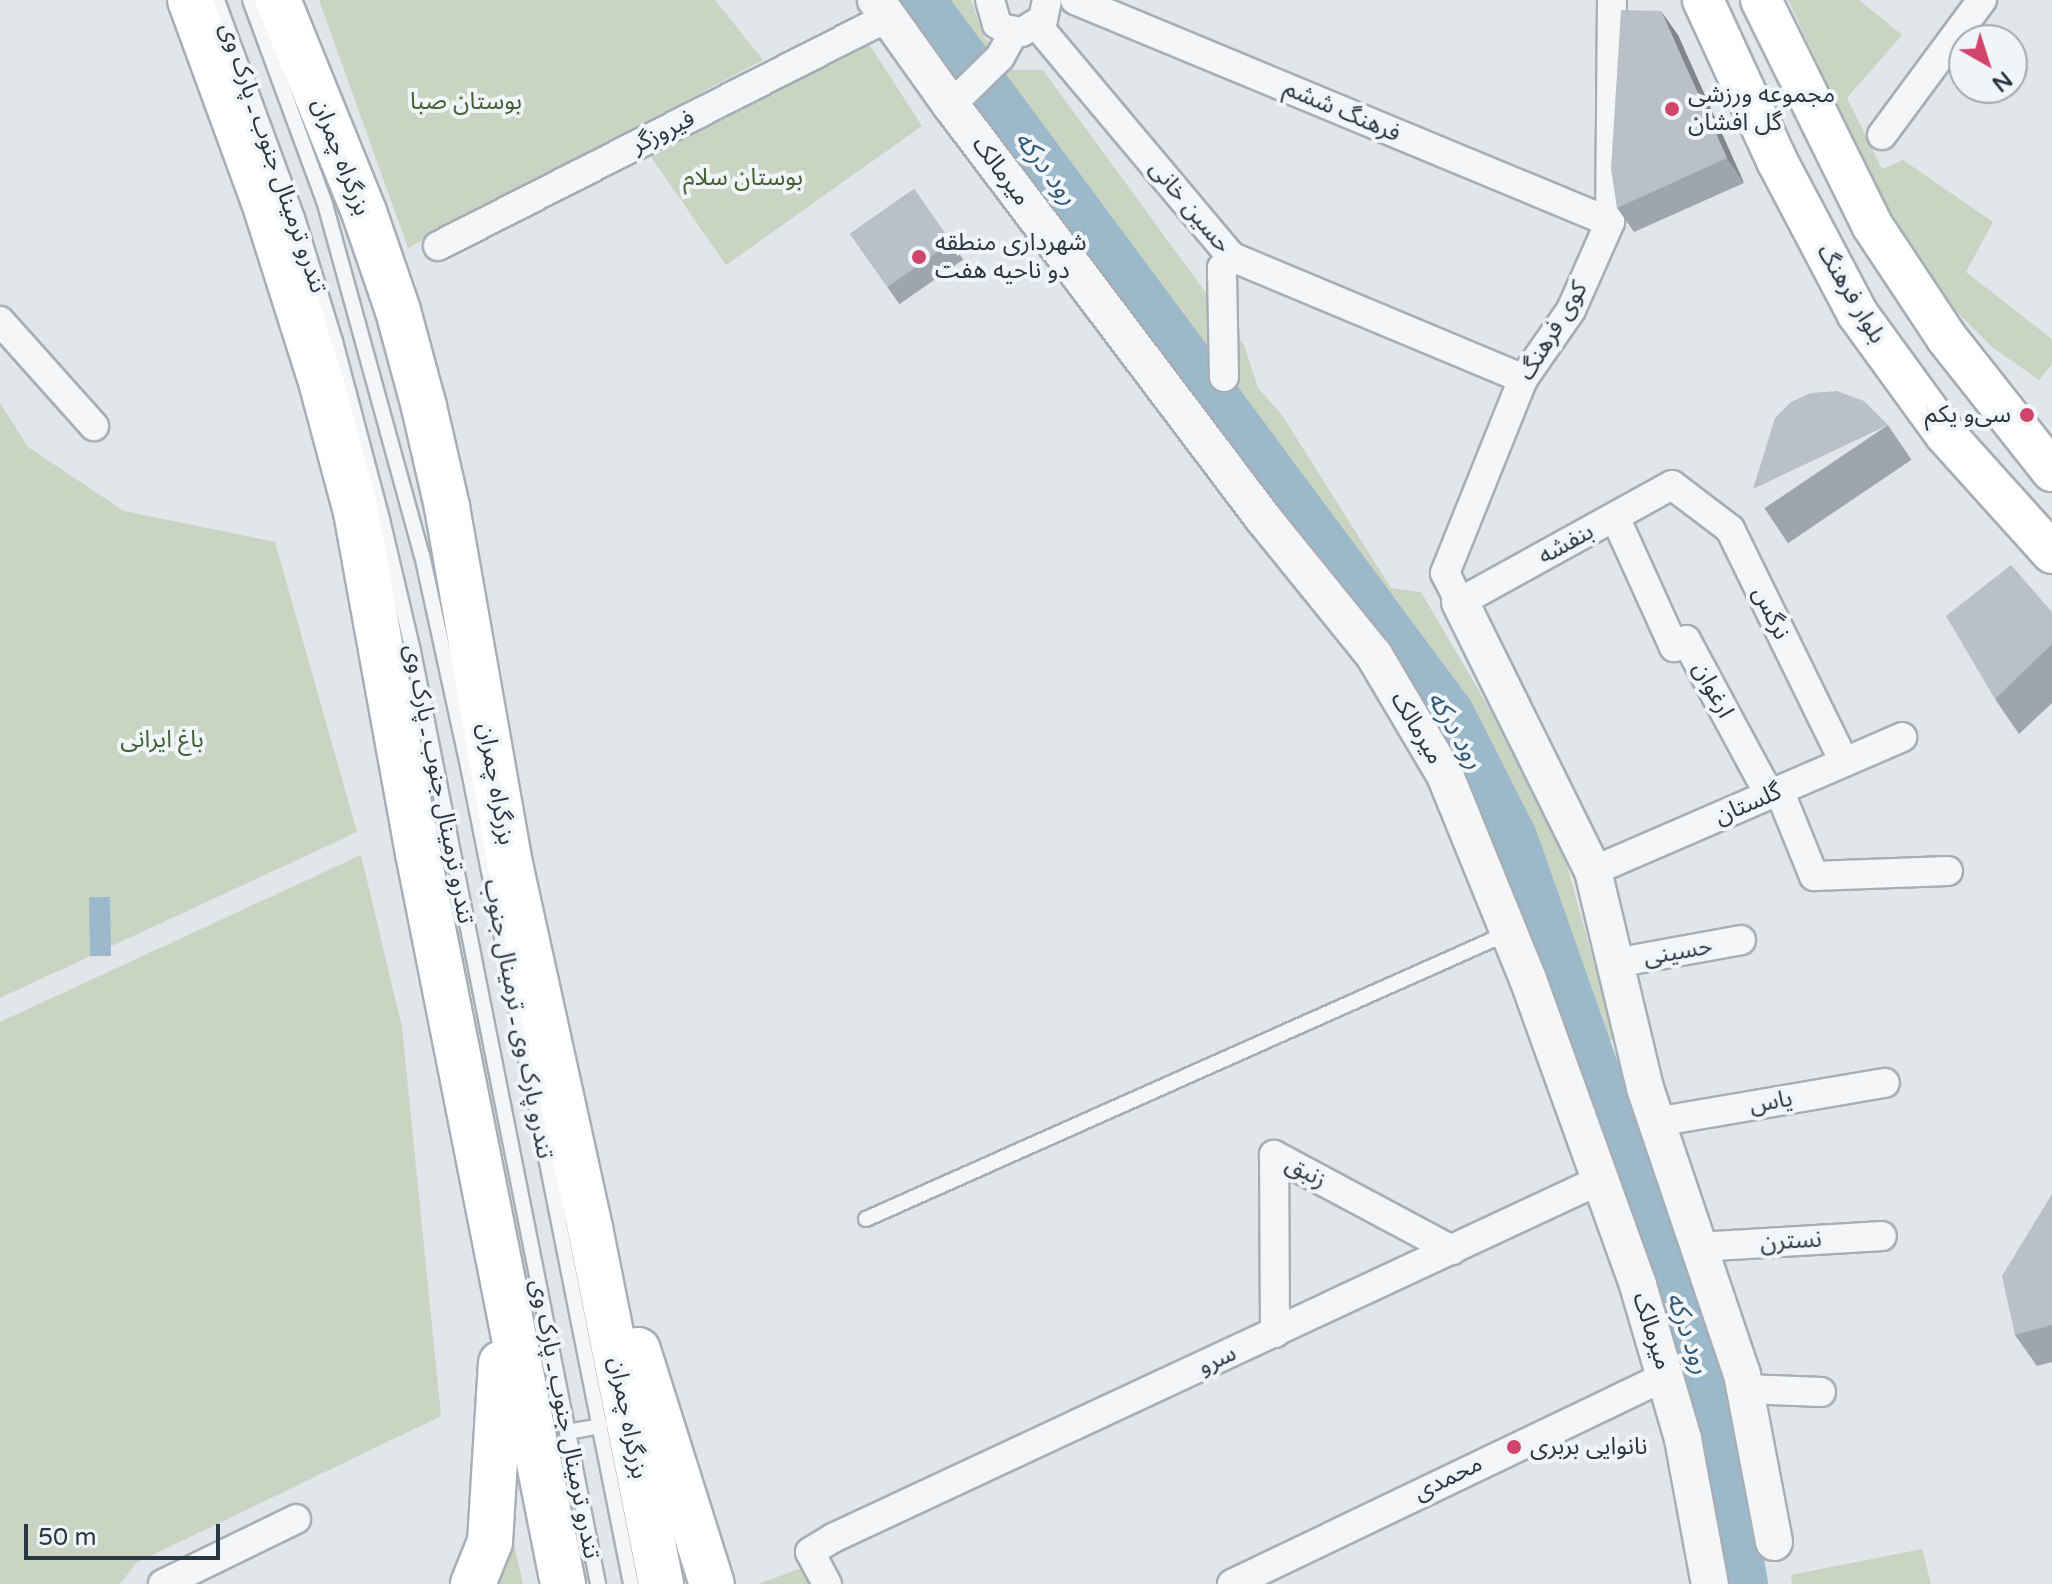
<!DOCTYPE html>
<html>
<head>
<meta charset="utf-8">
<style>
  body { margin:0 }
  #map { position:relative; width:2052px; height:1584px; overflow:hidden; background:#e2e6ea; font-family:"Varela Round","Noto Sans Arabic",sans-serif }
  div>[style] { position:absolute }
  .green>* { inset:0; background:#c9d4c2 }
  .water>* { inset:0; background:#9cb9cb; transform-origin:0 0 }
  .river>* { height:48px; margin:-24px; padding:0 24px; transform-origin:24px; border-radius:24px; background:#9cb9cb }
  .roads { filter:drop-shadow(2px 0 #a7aeb5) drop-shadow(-2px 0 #a7aeb5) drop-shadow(0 2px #a7aeb5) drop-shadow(0 -2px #a7aeb5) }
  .service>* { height:14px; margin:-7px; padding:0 7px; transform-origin:7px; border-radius:7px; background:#f4f6f8 }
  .minor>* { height:28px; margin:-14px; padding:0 14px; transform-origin:14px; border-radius:14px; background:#f4f6f8 }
  .tertiary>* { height:36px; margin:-18px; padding:0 18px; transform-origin:18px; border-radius:18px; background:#f4f6f8 }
  .secondary>* { height:40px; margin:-20px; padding:0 20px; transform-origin:20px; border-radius:20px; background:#fff }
  .trunk>* { height:44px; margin:-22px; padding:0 22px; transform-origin:22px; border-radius:22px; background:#fff }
  .wall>* { inset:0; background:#9fa5ac; transform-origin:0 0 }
  .shaded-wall>* { inset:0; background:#82868c }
  .building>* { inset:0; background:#b9c0c8; transform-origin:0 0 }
  .dots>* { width:22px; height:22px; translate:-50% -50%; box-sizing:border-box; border:4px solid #f1f5f8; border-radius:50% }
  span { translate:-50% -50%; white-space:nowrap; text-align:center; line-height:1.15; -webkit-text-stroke:8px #f1f5f8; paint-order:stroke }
  .poi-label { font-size:24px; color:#293643 }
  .left { translate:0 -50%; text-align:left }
  .right { translate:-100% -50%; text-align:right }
  .park-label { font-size:24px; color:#435f36 }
  .street-label { font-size:24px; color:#293643 }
  .water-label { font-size:26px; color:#325a77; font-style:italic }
  .north { position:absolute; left:1948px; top:24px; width:80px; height:80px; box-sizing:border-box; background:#f1f5f8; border:2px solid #a1a9b0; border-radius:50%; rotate:141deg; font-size:22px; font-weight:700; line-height:32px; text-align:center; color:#293643 }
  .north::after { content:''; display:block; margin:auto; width:28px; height:36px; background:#d1456d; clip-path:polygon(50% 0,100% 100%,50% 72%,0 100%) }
  .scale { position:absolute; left:24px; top:1524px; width:196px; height:36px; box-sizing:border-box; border:4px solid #293643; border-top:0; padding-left:10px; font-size:24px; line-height:28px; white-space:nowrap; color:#293643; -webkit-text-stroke:6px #f1f5f8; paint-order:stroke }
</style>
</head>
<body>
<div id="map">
  <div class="green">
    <div style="clip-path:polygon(319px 0,715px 0,763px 60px,408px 248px)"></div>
    <div style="clip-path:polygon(943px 0,971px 0,984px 37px,1013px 70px,1043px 70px,1244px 345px,1258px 388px,1282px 415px,1391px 588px,1421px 592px,1516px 754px,1565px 858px,1615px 1039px,1604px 1042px,1495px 763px,1266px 440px)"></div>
    <div style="clip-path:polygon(1788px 0,1859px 0,1902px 35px,1847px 98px,1882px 169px,1903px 160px,1993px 222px,1966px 272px,2052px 339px,2052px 364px,2039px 380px,1992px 347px,1946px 301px,1872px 181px)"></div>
    <div style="clip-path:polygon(867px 41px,922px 126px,726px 265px,651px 157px)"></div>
    <div style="clip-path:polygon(0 403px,28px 447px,124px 511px,275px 542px,357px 832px,0 998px)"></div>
    <div style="clip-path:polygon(361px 855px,402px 1027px,441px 1416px,136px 1563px,120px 1584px,0 1584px,0 1022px)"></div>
    <div style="clip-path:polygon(510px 1526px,523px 1584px,489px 1584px)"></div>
    <div style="clip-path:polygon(1922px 1549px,1931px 1584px,1792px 1584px,1791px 1575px)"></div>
    <div style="clip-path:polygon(798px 1569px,812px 1569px,821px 1584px,759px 1584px)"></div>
  </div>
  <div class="water">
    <div style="left:110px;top:897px;width:59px;height:21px;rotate:89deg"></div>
  </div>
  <div class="river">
    <div style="left:921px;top:0;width:888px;rotate:53.43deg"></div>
    <div style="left:1450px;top:713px;width:139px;rotate:63.1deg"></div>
    <div style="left:1513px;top:837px;width:593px;rotate:70.59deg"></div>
    <div style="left:1710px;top:1396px;width:191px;rotate:79.7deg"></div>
  </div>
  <div class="roads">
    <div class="service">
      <div style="left:217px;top:0;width:231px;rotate:69.8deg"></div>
      <div style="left:297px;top:217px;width:130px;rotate:73deg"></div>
      <div style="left:335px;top:341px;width:184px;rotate:75.2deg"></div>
      <div style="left:382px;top:519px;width:136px;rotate:76.8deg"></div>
      <div style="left:413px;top:651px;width:951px;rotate:78.78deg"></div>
      <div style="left:250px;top:0;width:217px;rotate:69.8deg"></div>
      <div style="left:325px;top:204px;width:364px;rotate:74.6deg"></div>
      <div style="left:422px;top:555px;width:216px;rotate:77.7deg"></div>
      <div style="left:468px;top:766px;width:834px;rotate:78.73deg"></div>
      <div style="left:866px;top:1219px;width:705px;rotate:-24.02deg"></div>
      <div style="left:567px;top:1432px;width:34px;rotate:-10deg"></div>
    </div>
    <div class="minor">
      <div style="left:990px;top:0;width:25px;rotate:74deg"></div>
      <div style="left:997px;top:24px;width:9px;rotate:32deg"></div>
      <div style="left:1005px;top:29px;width:17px;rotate:10deg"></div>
      <div style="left:1022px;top:32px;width:25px;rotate:-32deg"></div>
      <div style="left:1043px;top:19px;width:19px;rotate:-78deg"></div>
      <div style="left:1075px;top:0;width:579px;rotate:22.54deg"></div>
      <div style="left:1612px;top:0;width:222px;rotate:90.5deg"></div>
      <div style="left:1610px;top:222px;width:96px;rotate:113.9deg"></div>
      <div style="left:1571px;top:310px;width:84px;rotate:124.8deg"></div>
      <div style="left:1523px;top:379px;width:209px;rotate:111.9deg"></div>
      <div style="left:1445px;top:573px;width:33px;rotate:63deg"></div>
      <div style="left:1460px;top:602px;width:242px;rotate:-28.9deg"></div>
      <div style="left:1672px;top:485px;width:73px;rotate:37.2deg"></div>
      <div style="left:1730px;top:529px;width:259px;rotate:63.9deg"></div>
      <div style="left:1037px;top:25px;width:303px;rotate:50deg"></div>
      <div style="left:1232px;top:257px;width:316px;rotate:22.7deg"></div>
      <div style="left:951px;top:105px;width:69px;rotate:-44.4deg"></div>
      <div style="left:1000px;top:57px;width:29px;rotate:-61deg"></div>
      <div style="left:1882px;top:135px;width:168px;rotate:-53.5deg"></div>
      <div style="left:438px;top:246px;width:505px;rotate:-26.97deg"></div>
      <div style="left:0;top:321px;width:141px;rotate:48.2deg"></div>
      <div style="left:1224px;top:377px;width:109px;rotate:-91.1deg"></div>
      <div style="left:1222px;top:268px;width:15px;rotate:-48deg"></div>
      <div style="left:1615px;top:517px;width:143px;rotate:65.6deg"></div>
      <div style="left:1674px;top:647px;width:14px;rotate:-30deg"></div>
      <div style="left:1686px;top:640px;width:175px;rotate:61.7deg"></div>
      <div style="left:1779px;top:790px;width:93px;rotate:67.9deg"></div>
      <div style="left:1814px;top:876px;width:134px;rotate:-2.1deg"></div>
      <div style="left:1593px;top:871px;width:337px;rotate:-23.4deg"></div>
      <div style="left:1615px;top:963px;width:128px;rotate:-10.3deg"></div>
      <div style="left:1656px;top:1122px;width:232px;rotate:-9.7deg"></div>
      <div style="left:1699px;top:1247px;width:183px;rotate:-3.4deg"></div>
      <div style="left:1275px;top:1333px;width:178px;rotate:-90.3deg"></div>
      <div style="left:1274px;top:1155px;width:202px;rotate:28.1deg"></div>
      <div style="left:1745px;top:1389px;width:76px;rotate:2.3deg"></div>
      <div style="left:163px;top:1584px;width:148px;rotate:-26deg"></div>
      <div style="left:827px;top:1584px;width:36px;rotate:-118deg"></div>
      <div style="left:810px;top:1552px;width:27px;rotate:-31deg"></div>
      <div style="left:833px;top:1538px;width:846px;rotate:-25.02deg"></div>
      <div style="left:1232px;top:1584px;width:482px;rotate:-25.6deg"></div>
    </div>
    <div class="tertiary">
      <div style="left:876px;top:0;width:129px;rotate:54.5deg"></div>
      <div style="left:951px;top:105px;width:518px;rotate:52.93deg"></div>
      <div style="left:1263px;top:518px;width:176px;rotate:51deg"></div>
      <div style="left:1374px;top:655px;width:139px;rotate:59.4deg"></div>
      <div style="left:1445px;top:775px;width:220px;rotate:67.9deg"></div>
      <div style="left:1528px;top:979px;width:325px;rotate:70.2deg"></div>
      <div style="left:1638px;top:1285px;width:160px;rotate:73.7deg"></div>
      <div style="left:1683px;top:1439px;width:147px;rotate:79.5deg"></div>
      <div style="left:1460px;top:602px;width:300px;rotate:63.7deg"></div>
      <div style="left:1593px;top:871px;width:223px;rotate:76.5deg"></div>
      <div style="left:1645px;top:1088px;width:302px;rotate:71.3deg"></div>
      <div style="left:1742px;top:1374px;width:171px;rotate:79.2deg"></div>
    </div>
    <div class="secondary">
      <div style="left:1703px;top:0;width:177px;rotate:65.3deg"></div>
      <div style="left:1777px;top:161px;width:172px;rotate:62.2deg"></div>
      <div style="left:1857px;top:313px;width:150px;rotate:54deg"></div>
      <div style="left:1945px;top:434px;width:160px;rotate:48deg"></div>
      <div style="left:1761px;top:0;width:251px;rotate:63.7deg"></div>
      <div style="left:1872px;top:225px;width:134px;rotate:56.5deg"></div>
      <div style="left:1946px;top:337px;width:171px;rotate:51.7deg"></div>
    </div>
    <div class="trunk">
      <div style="left:190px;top:0;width:221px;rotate:69.9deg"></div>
      <div style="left:266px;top:208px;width:186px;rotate:72.4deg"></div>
      <div style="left:322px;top:385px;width:131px;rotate:75deg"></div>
      <div style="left:356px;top:512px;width:347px;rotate:79.7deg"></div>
      <div style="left:418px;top:853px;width:745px;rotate:78.78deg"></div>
      <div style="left:278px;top:0;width:229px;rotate:67.9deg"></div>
      <div style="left:364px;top:212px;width:105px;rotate:71deg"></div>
      <div style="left:398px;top:311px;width:99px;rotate:74.8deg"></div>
      <div style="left:424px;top:407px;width:103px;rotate:77deg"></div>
      <div style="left:447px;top:507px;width:363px;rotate:80deg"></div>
      <div style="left:510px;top:864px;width:373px;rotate:77.6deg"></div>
      <div style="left:590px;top:1228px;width:363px;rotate:78.7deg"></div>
      <div style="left:638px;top:1350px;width:245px;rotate:72.5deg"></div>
      <div style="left:473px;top:1584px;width:45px;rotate:-68deg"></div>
      <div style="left:490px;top:1542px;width:179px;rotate:-86.5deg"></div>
    </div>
  </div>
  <div class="wall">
    <div style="clip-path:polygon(1678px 35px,1744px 183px,1634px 232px,1617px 208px)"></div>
    <div style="left:914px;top:189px;width:86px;height:78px;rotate:55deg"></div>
    <div style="left:1888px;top:425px;width:42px;height:149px;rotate:56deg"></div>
    <div style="clip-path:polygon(2052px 612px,2052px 703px,2019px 734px,1995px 699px)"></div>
    <div style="clip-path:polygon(2052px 1194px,2052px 1362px,2037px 1366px,2015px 1335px)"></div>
  </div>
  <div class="shaded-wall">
    <div style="clip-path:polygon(1661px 11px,1678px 35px,1744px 183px,1727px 158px)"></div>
  </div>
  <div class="building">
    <div style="clip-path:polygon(1621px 10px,1661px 11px,1727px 158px,1617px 208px,1611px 169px)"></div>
    <div style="left:914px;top:189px;width:65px;height:78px;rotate:55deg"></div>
    <div style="clip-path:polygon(1837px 391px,1864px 401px,1888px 425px,1753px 489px,1775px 418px,1791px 402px,1811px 393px)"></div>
    <div style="clip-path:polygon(2011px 565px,2052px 612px,2052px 644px,1995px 699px,1946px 616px)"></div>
    <div style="clip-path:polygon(2052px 1194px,2052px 1325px,2015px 1335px,2002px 1276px)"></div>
  </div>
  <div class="dots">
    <div style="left:1672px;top:109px;background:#d1456d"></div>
    <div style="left:919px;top:257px;background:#d1456d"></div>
    <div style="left:2027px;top:415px;background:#d1456d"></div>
    <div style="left:1514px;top:1447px;background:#d1456d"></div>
  </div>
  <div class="poi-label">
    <span class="left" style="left:1688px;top:109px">مجموعه ورزشی<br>گل افشان</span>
    <span class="left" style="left:935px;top:257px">شهرداری منطقه<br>دو ناحیه هفت</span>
    <span class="right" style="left:2011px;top:415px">سی‌و یکم</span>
    <span class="left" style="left:1530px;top:1447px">نانوایی بربری</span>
  </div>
  <div class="park-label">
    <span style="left:466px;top:102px">بوستان صبا</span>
    <span style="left:743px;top:178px">بوستان سلام</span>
    <span style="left:162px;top:740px">باغ ایرانی</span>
  </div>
  <div class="street-label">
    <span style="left:1342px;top:111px;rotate:23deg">فرهنگ ششم</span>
    <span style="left:663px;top:132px;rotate:-27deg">فیروزگر</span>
    <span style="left:341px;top:157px;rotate:69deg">بزرگراه چمران</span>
    <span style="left:273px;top:158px;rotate:71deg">تندرو ترمینال جنوب ـ پارک وی</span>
    <span style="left:1001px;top:171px;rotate:53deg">میرمالک</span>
    <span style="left:1190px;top:207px;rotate:50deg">حسین خانی</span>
    <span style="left:1851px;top:294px;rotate:59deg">بلوار فرهنگ</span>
    <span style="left:1553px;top:331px;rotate:-59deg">کوی فرهنگ</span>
    <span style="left:1566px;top:544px;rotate:-29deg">بنفشه</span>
    <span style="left:1771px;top:613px;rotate:64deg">نرگس</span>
    <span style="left:1713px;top:690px;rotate:62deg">ارغوان</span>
    <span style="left:1417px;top:728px;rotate:59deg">میرمالک</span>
    <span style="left:439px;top:784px;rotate:79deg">تندرو ترمینال جنوب ـ پارک وی</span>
    <span style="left:496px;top:784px;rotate:80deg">بزرگراه چمران</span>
    <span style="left:1748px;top:804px;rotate:-23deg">گلستان</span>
    <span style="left:1678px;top:952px;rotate:-10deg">حسینی</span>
    <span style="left:518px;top:1019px;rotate:79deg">تندرو پارک وی ـ ترمینال جنوب</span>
    <span style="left:1771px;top:1102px;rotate:-10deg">یاس</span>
    <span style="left:1306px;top:1172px;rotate:28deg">زنبق</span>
    <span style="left:1791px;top:1241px;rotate:-3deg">نسترن</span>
    <span style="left:1652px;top:1331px;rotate:72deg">میرمالک</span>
    <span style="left:1217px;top:1360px;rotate:-25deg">سرو</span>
    <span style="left:628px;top:1418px;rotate:79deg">بزرگراه چمران</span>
    <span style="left:565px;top:1419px;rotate:79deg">تندرو ترمینال جنوب ـ پارک وی</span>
    <span style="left:1448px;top:1478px;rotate:-26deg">محمدی</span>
  </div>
  <div class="water-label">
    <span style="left:1046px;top:168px;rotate:53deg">رود درکه</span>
    <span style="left:1455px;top:730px;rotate:60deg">رود درکه</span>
    <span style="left:1688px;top:1333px;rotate:71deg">رود درکه</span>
  </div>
  <div class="north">N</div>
  <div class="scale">50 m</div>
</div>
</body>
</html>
